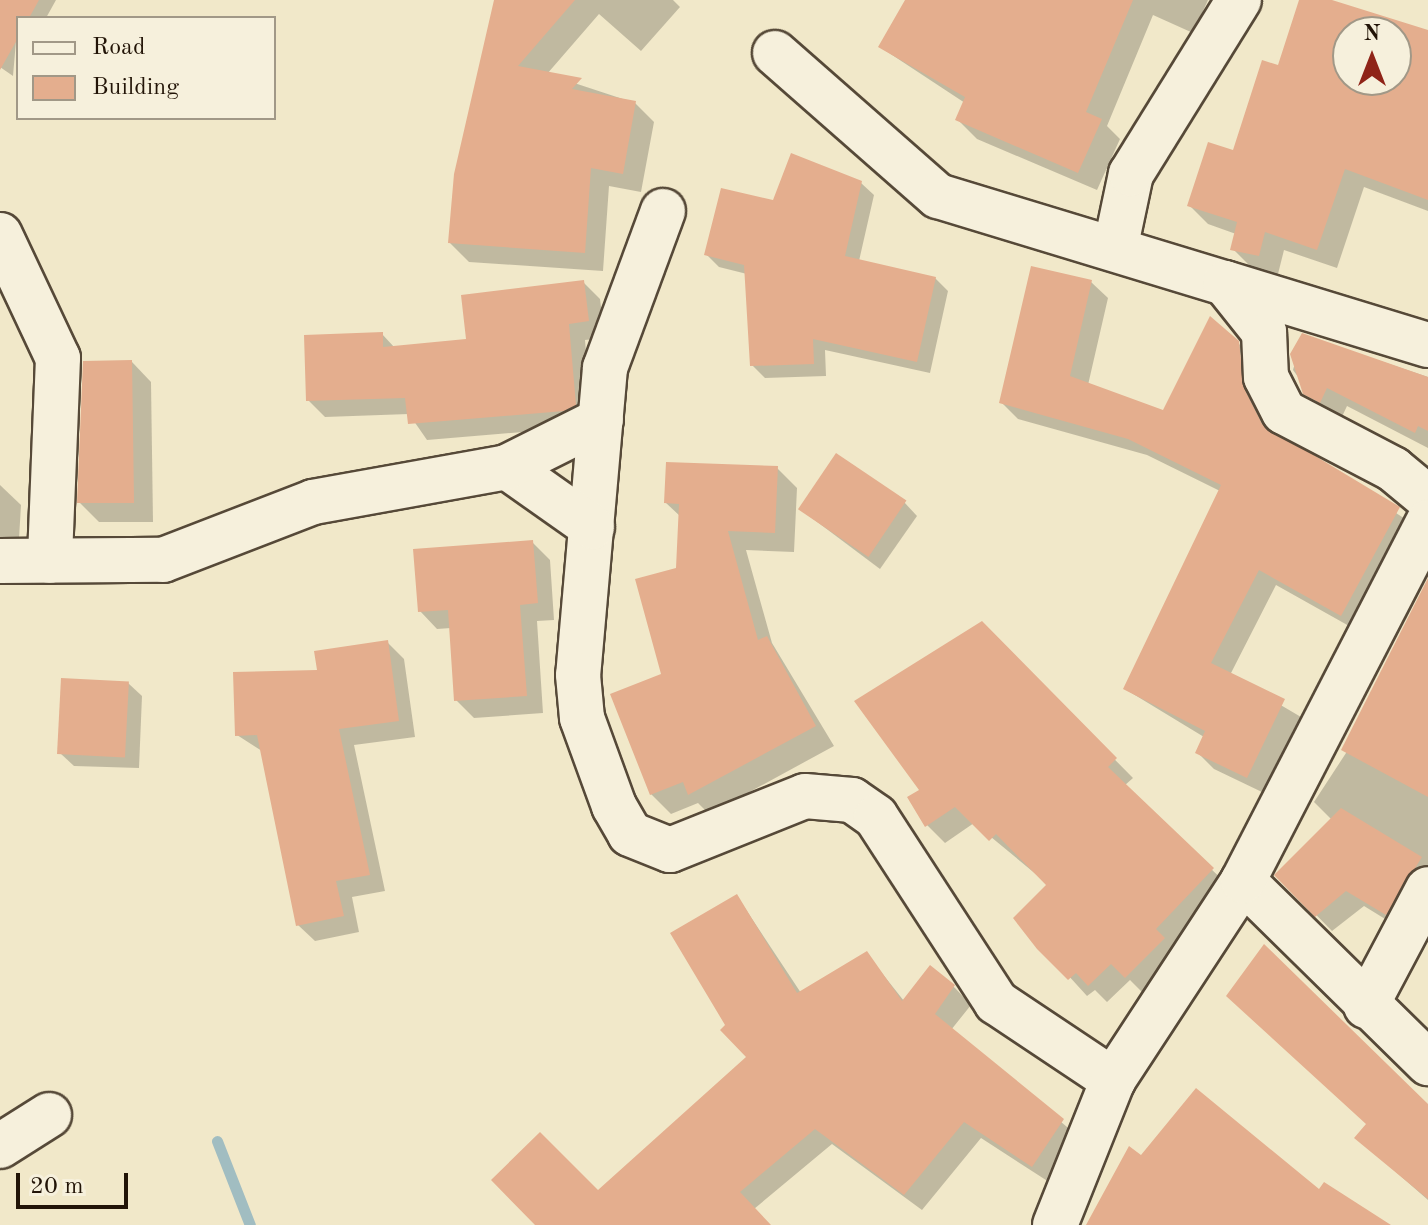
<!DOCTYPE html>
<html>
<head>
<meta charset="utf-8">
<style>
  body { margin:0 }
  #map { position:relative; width:1428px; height:1225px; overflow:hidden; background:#f1e8c9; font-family:"Old Standard TT",serif }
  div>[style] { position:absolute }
  .shadow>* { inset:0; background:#0003 }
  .stream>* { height:11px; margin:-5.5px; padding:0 5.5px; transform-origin:5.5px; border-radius:5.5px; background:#a1bdc1 }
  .building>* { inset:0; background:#e4ae8e; transform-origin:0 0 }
  .roads { filter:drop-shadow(2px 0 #564938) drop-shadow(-2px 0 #564938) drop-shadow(0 2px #564938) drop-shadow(0 -2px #564938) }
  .minor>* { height:44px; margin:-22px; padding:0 22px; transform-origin:22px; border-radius:22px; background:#f6f0dc }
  span { translate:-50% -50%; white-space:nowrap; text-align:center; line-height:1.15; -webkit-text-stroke:7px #f6f0dc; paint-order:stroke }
  .legend { position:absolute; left:16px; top:16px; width:260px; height:104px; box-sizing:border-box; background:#f6f0dc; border:2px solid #a19887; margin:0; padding:10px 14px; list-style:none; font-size:24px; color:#221407 }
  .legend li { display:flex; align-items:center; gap:16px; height:40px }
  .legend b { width:40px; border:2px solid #a19887 }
  .north { position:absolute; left:1332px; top:16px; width:80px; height:80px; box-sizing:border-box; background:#f6f0dc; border:2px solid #a19887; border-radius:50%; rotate:0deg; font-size:22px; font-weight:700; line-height:32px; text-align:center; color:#221407 }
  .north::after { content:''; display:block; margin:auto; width:28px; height:36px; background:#8f2418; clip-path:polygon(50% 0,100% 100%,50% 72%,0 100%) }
  .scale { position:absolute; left:16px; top:1173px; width:112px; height:36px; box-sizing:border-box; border:4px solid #221407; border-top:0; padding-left:10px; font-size:24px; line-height:28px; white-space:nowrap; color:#221407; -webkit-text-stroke:6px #f6f0dc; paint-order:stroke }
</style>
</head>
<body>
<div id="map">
  <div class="shadow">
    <div style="clip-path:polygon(0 0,56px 0,46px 18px,18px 18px,13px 76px,0 67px)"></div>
    <div style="clip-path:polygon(496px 0,673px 0,680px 7px,641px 51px,599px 14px,547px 74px,635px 103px,654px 122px,641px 192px,609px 186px,603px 271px,469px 262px,450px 243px)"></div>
    <div style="clip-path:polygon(908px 0,1208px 0,1193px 33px,1153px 15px,1107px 126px,1120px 139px,1097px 190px,977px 139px,958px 120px,965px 103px,880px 47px)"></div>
    <div style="clip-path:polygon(evenodd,1301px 0,1325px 0,1428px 32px,1428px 211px,1364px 187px,1337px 268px,1284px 250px,1278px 274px,1252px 268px,1233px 249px,1236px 234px,1208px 224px,1189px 205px,1234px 153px,1280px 67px,1301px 0,1348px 32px,1396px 32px,1396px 80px,1348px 80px,1348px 32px)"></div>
    <div style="clip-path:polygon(861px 183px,874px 195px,859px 261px,935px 278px,948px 291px,930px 373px,825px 350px,826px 376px,765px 378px,752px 365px,747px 274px,719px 267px,706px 254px,774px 202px)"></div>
    <div style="clip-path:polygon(583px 282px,600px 299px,605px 338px,585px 340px,592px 422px,582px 427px,427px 440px,409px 414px,325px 417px,308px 400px,382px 334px,395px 348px,468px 341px)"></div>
    <div style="clip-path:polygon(1091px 282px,1108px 298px,1088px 385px,1164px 412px,1238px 343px,1255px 360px,1259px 406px,1273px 433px,1416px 526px,1358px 631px,1276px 585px,1230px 675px,1301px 717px,1264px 793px,1214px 769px,1197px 752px,1204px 737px,1125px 689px,1220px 491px,1147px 455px,1018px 419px,1001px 402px)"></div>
    <div style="clip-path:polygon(1303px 335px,1428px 377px,1428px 448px,1347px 406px,1340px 421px,1325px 413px,1293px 370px)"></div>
    <div style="clip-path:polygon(132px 362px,151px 382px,153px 522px,99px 522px,79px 502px)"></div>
    <div style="clip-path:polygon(777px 468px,797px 488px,794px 552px,746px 550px,772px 643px,834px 746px,709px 814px,698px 803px,671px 814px,651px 794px,678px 570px,681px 517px,666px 503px)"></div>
    <div style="clip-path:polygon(0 485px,21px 505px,18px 556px,0 563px)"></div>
    <div style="clip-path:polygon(904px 502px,917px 516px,880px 569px,800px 509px)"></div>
    <div style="clip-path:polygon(532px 542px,550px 560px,554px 620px,537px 621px,543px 713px,474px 718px,456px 700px,451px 628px,437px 629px,420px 611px)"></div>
    <div style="clip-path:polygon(1421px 596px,1428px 599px,1428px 889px,1403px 930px,1364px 906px,1332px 931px,1277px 875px,1332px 820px,1314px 802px,1346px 753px)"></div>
    <div style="clip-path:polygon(981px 624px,1133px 778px,1124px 786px,1230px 887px,1172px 948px,1181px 957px,1144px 994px,1130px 980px,1107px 1002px,1095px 990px,1087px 996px,1016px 918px,1049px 885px,974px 823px,945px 843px,927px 825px,922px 790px)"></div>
    <div style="clip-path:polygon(388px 643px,404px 659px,415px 737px,354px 745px,385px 891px,352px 897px,359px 932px,315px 941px,298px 925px,262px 751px,237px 735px,319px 672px)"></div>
    <div style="clip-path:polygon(128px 683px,142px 696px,139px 768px,74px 766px,60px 753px)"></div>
    <div style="clip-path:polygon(737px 896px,801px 993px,866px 953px,904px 1001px,930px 968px,955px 988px,971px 1005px,951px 1030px,1079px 1137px,1049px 1182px,981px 1138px,922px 1210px,832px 1144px,754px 1209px,769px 1225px,539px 1225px,598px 1193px,749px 1057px,727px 1025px)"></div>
    <div style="clip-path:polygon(1264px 947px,1428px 1106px,1428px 1200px,1357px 1138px,1368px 1125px)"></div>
  </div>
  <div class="stream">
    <div style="left:217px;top:1141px;width:90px;rotate:68.6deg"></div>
  </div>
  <div class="building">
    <div style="clip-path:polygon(0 0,39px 0,29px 18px,18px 18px,18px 38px,0 70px)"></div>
    <div style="clip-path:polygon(494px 0,575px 0,518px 66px,582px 78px,572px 89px,636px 101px,623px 174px,591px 168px,585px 253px,448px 243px,454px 174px)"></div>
    <div style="clip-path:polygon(905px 0,1133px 0,1086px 112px,1102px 119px,1078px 173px,955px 120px,965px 97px,878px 47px)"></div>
    <div style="clip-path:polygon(evenodd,1299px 0,1332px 0,1428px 30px,1428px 200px,1345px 169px,1317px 250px,1265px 232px,1259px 256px,1230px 250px,1237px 222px,1187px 206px,1208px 142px,1233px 150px,1262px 60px,1278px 65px,1299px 0,1348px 32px,1396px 32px,1396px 80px,1348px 80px,1348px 32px)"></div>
    <div style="clip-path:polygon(791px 153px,862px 181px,845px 256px,936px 277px,917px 362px,813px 339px,814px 364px,750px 366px,744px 265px,704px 255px,721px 188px,773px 200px)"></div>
    <div style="clip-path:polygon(1031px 266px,1092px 280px,1070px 376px,1163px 410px,1210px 316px,1239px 341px,1244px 388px,1262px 424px,1400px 507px,1341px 616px,1259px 570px,1211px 663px,1285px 699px,1247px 778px,1195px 753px,1205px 731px,1123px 689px,1221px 485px,1128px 439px,999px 403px)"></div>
    <div style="clip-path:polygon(584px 280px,589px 321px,569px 324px,576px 405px,564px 411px,408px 424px,405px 398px,306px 401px,304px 335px,383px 332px,383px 347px,466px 339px,461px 295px)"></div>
    <div style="clip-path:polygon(1302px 333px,1428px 377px,1428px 431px,1418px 426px,1415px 433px,1327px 388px,1320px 403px,1303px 394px,1290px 354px)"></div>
    <div style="clip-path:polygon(132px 360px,134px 503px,77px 503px,83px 361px)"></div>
    <div style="left:836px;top:453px;width:85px;height:68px;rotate:34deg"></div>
    <div style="clip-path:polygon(666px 462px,778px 466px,775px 533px,728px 531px,758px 640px,767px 636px,816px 726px,688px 795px,683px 782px,650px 795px,610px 694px,661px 674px,635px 579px,676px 568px,679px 504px,664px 503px)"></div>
    <div style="clip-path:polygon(533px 540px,538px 603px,520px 605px,527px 696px,454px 701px,448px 610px,418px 612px,413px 549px)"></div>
    <div style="clip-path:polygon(1428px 578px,1428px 797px,1341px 750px)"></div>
    <div style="clip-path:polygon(982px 621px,1117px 758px,1108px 767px,1214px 868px,1156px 929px,1165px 938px,1125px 978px,1111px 964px,1088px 986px,1076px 973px,1068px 980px,1037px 949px,1013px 918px,1046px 885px,996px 834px,989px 841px,955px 807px,925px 827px,907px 797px,919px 790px,854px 701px)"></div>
    <div style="clip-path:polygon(388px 640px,399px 721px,339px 729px,370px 875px,336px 881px,344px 916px,296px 926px,257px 735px,235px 736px,233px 672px,317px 670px,314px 651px)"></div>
    <div style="left:61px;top:678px;width:68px;height:76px;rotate:3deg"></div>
    <div style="clip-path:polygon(1341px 808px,1422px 857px,1386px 915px,1346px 891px,1315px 917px,1274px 875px)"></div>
    <div style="clip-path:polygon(737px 894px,797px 993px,867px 951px,902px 1001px,930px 965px,955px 985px,935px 1014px,1064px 1119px,1032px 1167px,964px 1122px,904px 1195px,815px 1129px,740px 1192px,771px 1225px,535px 1225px,491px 1180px,540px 1132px,598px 1190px,746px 1057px,720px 1030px,725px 1025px,670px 933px)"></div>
    <div style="clip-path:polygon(1264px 944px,1428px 1104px,1428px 1199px,1354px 1138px,1366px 1124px,1226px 996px)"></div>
    <div style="clip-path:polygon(1196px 1088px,1319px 1189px,1324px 1182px,1391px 1225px,1086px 1225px,1129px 1146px,1141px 1155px)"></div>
  </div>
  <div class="roads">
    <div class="minor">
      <div style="left:775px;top:53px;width:217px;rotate:41.3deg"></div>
      <div style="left:938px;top:196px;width:300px;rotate:16.9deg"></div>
      <div style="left:1225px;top:283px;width:63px;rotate:51.5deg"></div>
      <div style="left:1264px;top:332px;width:45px;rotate:87.5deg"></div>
      <div style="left:1266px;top:377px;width:39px;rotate:63deg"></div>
      <div style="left:1284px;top:412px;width:123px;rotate:27.6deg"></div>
      <div style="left:1393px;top:469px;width:45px;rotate:39.6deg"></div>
      <div style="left:663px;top:211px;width:167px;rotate:110.3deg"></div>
      <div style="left:605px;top:368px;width:308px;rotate:95deg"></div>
      <div style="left:578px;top:675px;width:43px;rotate:84.7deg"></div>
      <div style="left:582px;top:718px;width:94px;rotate:70deg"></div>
      <div style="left:614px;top:806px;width:32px;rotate:60deg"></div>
      <div style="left:630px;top:834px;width:43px;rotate:21.8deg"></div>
      <div style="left:670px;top:850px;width:145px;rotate:-21.8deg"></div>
      <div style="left:805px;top:796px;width:47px;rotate:4.9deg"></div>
      <div style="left:852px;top:800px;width:29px;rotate:35deg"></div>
      <div style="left:876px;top:817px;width:221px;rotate:57deg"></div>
      <div style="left:996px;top:1002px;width:141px;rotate:33.7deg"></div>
      <div style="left:0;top:235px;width:136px;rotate:64.8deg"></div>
      <div style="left:58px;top:358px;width:203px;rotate:92.3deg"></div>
      <div style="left:1116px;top:245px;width:73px;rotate:-78.1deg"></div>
      <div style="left:1131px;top:174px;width:205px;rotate:-58.2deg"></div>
      <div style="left:1225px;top:283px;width:212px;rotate:17deg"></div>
      <div style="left:507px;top:467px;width:104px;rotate:35.2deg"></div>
      <div style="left:0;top:561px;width:163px;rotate:-0.4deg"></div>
      <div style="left:163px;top:560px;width:161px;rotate:-21.1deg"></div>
      <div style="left:313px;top:502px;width:197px;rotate:-10.2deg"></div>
      <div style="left:507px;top:467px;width:105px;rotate:-26.6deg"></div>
      <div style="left:1243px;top:881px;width:260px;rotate:44.5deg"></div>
      <div style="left:1366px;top:1006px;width:132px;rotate:-62.1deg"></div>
      <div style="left:0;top:1146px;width:58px;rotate:-32.3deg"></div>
      <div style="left:1055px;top:1225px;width:156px;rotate:-68.2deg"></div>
      <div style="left:1113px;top:1080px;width:238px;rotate:-56.8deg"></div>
      <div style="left:1243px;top:881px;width:404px;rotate:-62.7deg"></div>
    </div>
  </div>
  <ul class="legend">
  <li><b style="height:10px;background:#f6f0dc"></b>Road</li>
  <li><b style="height:22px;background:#e4ae8e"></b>Building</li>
  </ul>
  <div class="north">N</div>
  <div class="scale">20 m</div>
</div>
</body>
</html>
